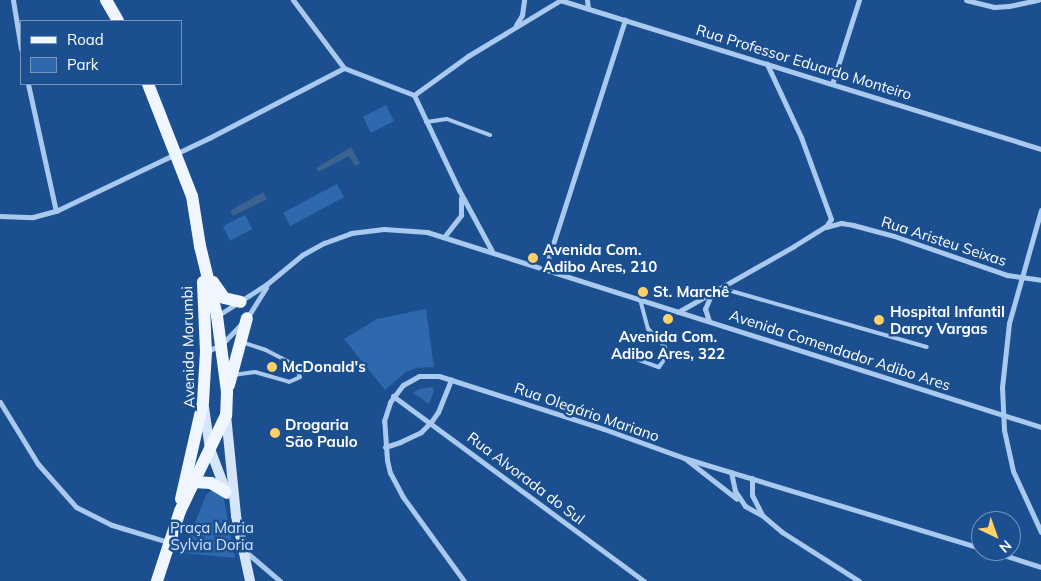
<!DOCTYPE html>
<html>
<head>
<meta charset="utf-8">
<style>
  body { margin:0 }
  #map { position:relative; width:1041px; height:581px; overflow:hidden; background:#1b4f8f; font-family:Mulish,sans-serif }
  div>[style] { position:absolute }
  .green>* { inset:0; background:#2e69ad; transform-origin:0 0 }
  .water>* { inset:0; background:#3c6290 }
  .lane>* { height:4px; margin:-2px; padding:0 2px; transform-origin:2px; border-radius:2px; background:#a9c9ee }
  .street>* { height:5px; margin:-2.5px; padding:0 2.5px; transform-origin:2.5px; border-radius:2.5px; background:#a9c9ee }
  .secondary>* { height:10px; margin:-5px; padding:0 5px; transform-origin:5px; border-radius:5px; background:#d6e6fa }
  .primary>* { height:12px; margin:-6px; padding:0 6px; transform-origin:6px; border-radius:6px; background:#f0f6ff }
  .dots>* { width:14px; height:14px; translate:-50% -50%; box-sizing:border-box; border:2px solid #1b4f8f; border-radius:50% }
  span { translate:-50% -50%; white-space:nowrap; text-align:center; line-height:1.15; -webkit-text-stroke:5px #1b4f8f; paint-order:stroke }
  .street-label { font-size:15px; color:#fff }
  .poi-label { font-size:15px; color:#fff; font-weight:700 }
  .left { translate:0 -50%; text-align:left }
  .park-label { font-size:15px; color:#cfe3fa }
  .legend { position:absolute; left:20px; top:20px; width:162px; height:65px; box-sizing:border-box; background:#1b4f8f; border:1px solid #7695bc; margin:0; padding:6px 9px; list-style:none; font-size:15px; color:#fff }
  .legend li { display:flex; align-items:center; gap:10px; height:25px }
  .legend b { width:25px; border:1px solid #7695bc }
  .north { position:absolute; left:971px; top:511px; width:50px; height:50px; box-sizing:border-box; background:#1b4f8f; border:1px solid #7695bc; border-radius:50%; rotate:138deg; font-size:14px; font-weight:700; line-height:20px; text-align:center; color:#fff }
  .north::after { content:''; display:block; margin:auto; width:18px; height:22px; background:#ffd166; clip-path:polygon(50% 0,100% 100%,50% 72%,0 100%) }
</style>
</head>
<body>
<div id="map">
  <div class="green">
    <div style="left:386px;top:105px;width:18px;height:26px;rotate:63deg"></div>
    <div style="left:337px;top:184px;width:15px;height:61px;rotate:62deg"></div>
    <div style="left:245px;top:215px;width:16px;height:25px;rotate:63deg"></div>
    <div style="clip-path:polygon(426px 309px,434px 367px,416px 368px,406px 372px,385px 390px,344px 339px,377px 319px)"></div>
    <div style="clip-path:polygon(432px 387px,434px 391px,429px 404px,413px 393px,419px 389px)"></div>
    <div style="clip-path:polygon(213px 489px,222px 490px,235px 558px,183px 553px,206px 495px)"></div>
  </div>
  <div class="water">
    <div style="clip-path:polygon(351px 147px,360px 164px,355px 166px,349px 156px,318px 172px,316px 168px)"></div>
    <div style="clip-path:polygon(263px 192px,267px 199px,233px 216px,230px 211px)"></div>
  </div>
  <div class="lane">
    <div style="left:426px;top:122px;width:21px;rotate:-8deg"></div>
    <div style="left:447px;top:119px;width:46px;rotate:20.4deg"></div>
    <div style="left:721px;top:288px;width:214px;rotate:16deg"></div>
    <div style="left:631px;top:357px;width:30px;rotate:20deg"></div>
    <div style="left:659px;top:367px;width:12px;rotate:-55deg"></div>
    <div style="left:666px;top:357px;width:10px;rotate:-96deg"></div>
    <div style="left:665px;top:347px;width:25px;rotate:-133deg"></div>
    <div style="left:648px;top:329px;width:30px;rotate:-105deg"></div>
    <div style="left:233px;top:375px;width:22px;rotate:-8deg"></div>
    <div style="left:255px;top:372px;width:35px;rotate:16deg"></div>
    <div style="left:289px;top:382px;width:12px;rotate:-24deg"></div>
    <div style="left:300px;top:377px;width:13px;rotate:-113deg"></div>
    <div style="left:295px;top:365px;width:33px;rotate:-153deg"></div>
    <div style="left:266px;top:350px;width:25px;rotate:-162deg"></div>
  </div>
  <div class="street">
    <div style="left:13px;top:0;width:50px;rotate:80.7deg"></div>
    <div style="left:293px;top:0;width:85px;rotate:53.1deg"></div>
    <div style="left:344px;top:68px;width:75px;rotate:21.1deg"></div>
    <div style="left:414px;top:95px;width:105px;rotate:64.7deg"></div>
    <div style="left:459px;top:190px;width:69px;rotate:61.6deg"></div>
    <div style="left:560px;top:0;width:504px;rotate:17.21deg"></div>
    <div style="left:587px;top:0;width:8px;rotate:83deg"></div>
    <div style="left:966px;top:0;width:29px;rotate:14deg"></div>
    <div style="left:994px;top:7px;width:15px;rotate:-4deg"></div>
    <div style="left:1009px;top:6px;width:30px;rotate:-12deg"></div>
    <div style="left:516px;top:25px;width:12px;rotate:-59deg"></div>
    <div style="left:522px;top:15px;width:15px;rotate:-82deg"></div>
    <div style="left:28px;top:84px;width:130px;rotate:77.6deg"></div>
    <div style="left:56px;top:211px;width:170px;rotate:-25.5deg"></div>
    <div style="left:209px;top:138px;width:152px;rotate:-27.4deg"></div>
    <div style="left:832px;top:84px;width:88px;rotate:-72.2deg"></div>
    <div style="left:414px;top:95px;width:67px;rotate:-35.8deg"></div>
    <div style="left:468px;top:56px;width:109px;rotate:-31.1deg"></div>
    <div style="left:1041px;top:210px;width:117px;rotate:105.8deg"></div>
    <div style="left:1009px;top:323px;width:64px;rotate:96.2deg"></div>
    <div style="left:1002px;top:387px;width:43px;rotate:87.3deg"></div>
    <div style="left:1004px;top:430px;width:42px;rotate:77.6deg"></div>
    <div style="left:1013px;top:471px;width:67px;rotate:65.3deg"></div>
    <div style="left:0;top:216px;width:33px;rotate:2deg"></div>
    <div style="left:33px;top:217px;width:24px;rotate:-15deg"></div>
    <div style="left:826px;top:227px;width:16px;rotate:-15deg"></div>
    <div style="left:841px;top:223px;width:12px;rotate:9deg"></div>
    <div style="left:853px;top:225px;width:42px;rotate:15deg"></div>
    <div style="left:894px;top:236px;width:120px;rotate:19deg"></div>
    <div style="left:1007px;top:275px;width:34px;rotate:8deg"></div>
    <div style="left:444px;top:237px;width:28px;rotate:-52deg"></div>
    <div style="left:461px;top:215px;width:17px;rotate:-90deg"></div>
    <div style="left:545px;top:269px;width:262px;rotate:-72.2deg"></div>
    <div style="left:678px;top:312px;width:133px;rotate:-29.6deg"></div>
    <div style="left:794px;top:246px;width:39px;rotate:-32deg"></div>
    <div style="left:827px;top:225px;width:7px;rotate:-56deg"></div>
    <div style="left:831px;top:219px;width:87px;rotate:-110.1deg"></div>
    <div style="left:801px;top:137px;width:81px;rotate:-115deg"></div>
    <div style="left:217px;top:316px;width:59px;rotate:-32.6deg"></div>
    <div style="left:267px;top:284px;width:45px;rotate:-39.6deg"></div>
    <div style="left:302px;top:255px;width:25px;rotate:-29deg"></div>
    <div style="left:324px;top:243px;width:29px;rotate:-20deg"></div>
    <div style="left:351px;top:233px;width:33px;rotate:-7deg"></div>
    <div style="left:384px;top:229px;width:43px;rotate:4deg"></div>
    <div style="left:427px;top:232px;width:644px;rotate:17.62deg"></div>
    <div style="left:247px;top:318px;width:36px;rotate:-58deg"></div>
    <div style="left:709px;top:321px;width:13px;rotate:-108deg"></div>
    <div style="left:705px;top:309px;width:15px;rotate:-67deg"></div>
    <div style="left:207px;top:351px;width:15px;rotate:-23deg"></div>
    <div style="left:221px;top:345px;width:29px;rotate:-46deg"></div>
    <div style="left:393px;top:396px;width:312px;rotate:36.4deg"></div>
    <div style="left:0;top:402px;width:73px;rotate:58.5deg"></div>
    <div style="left:38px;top:464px;width:57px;rotate:48.5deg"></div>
    <div style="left:76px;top:507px;width:40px;rotate:26.6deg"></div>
    <div style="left:112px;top:525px;width:59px;rotate:16.9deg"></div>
    <div style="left:385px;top:447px;width:16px;rotate:-18deg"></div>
    <div style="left:400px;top:442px;width:23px;rotate:-25deg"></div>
    <div style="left:421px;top:432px;width:14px;rotate:-45deg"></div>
    <div style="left:431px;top:422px;width:12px;rotate:-55deg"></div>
    <div style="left:438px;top:412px;width:35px;rotate:-68deg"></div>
    <div style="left:687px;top:460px;width:63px;rotate:38deg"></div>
    <div style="left:731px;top:472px;width:19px;rotate:78deg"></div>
    <div style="left:735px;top:491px;width:18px;rotate:56deg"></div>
    <div style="left:745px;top:506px;width:21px;rotate:29deg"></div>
    <div style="left:763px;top:516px;width:25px;rotate:40deg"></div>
    <div style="left:782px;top:532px;width:91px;rotate:32.5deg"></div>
    <div style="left:752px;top:478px;width:17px;rotate:90deg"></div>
    <div style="left:752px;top:495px;width:22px;rotate:63deg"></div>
    <div style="left:991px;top:551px;width:52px;rotate:17.7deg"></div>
    <div style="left:246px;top:552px;width:45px;rotate:40.5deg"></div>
    <div style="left:464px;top:581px;width:104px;rotate:-126deg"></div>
    <div style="left:403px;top:497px;width:27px;rotate:-118deg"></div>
    <div style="left:390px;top:473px;width:13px;rotate:-103deg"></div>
    <div style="left:387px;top:460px;width:39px;rotate:-94deg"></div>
    <div style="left:384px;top:421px;width:20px;rotate:-72deg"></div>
    <div style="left:390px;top:402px;width:21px;rotate:-53deg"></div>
    <div style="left:403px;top:385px;width:18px;rotate:-29deg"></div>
    <div style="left:419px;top:376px;width:20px"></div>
    <div style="left:439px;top:376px;width:173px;rotate:17.8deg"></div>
    <div style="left:604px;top:429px;width:85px;rotate:19.9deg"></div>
    <div style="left:684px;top:458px;width:310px;rotate:16.9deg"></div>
  </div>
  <div class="secondary">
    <div style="left:204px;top:407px;width:42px;rotate:81.9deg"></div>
    <div style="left:210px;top:449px;width:48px;rotate:69.3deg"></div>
    <div style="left:226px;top:415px;width:101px;rotate:84.3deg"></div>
    <div style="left:236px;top:516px;width:66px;rotate:77.8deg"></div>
  </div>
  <div class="primary">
    <div style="left:106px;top:0;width:24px;rotate:60deg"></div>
    <div style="left:148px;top:84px;width:120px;rotate:68.6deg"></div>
    <div style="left:192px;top:196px;width:51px;rotate:80.9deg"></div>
    <div style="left:200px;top:246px;width:72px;rotate:76.3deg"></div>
    <div style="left:217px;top:316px;width:77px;rotate:82.5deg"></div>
    <div style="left:227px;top:392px;width:23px;rotate:92deg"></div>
    <div style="left:226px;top:415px;width:106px;rotate:115.6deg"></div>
    <div style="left:180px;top:511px;width:74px;rotate:108.2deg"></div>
    <div style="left:213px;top:282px;width:19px;rotate:55deg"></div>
    <div style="left:224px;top:298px;width:17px;rotate:13deg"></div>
    <div style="left:229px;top:385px;width:69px;rotate:-75deg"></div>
    <div style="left:194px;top:482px;width:17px;rotate:3deg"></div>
    <div style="left:211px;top:483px;width:17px;rotate:31deg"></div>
    <div style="left:181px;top:499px;width:99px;rotate:-77.2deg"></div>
    <div style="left:203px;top:402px;width:50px;rotate:-86.6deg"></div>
    <div style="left:206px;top:352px;width:70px;rotate:-92.5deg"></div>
  </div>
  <div class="dots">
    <div style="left:533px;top:258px;background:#ffd166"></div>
    <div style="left:643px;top:292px;background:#ffd166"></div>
    <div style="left:668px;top:319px;background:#ffd166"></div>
    <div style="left:879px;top:320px;background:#ffd166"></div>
    <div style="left:272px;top:367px;background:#ffd166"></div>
    <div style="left:275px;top:433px;background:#ffd166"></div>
  </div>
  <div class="street-label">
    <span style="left:804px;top:62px;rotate:17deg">Rua Professor Eduardo Monteiro</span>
    <span style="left:944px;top:241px;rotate:18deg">Rua Aristeu Seixas</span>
    <span style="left:188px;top:347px;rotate:-91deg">Avenida Morumbi</span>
    <span style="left:840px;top:350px;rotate:18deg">Avenida Comendador Adibo Ares</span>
    <span style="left:587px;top:412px;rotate:19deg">Rua Olegário Mariano</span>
    <span style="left:526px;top:478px;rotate:37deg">Rua Alvorada do Sul</span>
  </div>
  <div class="poi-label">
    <span class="left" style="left:543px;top:258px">Avenida Com.<br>Adibo Ares, 210</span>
    <span class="left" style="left:653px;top:292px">St. Marchê</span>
    <span class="left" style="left:890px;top:320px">Hospital Infantil<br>Darcy Vargas</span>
    <span style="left:668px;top:345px">Avenida Com.<br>Adibo Ares, 322</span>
    <span class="left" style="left:282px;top:367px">McDonald's</span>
    <span class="left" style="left:285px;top:433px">Drogaria<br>São Paulo</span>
  </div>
  <div class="park-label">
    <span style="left:212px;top:536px">Praça Maria<br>Sylvia Doria</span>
  </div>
  <ul class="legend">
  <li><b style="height:6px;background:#f0f6ff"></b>Road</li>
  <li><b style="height:14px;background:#2e69ad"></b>Park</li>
  </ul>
  <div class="north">N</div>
</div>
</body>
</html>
